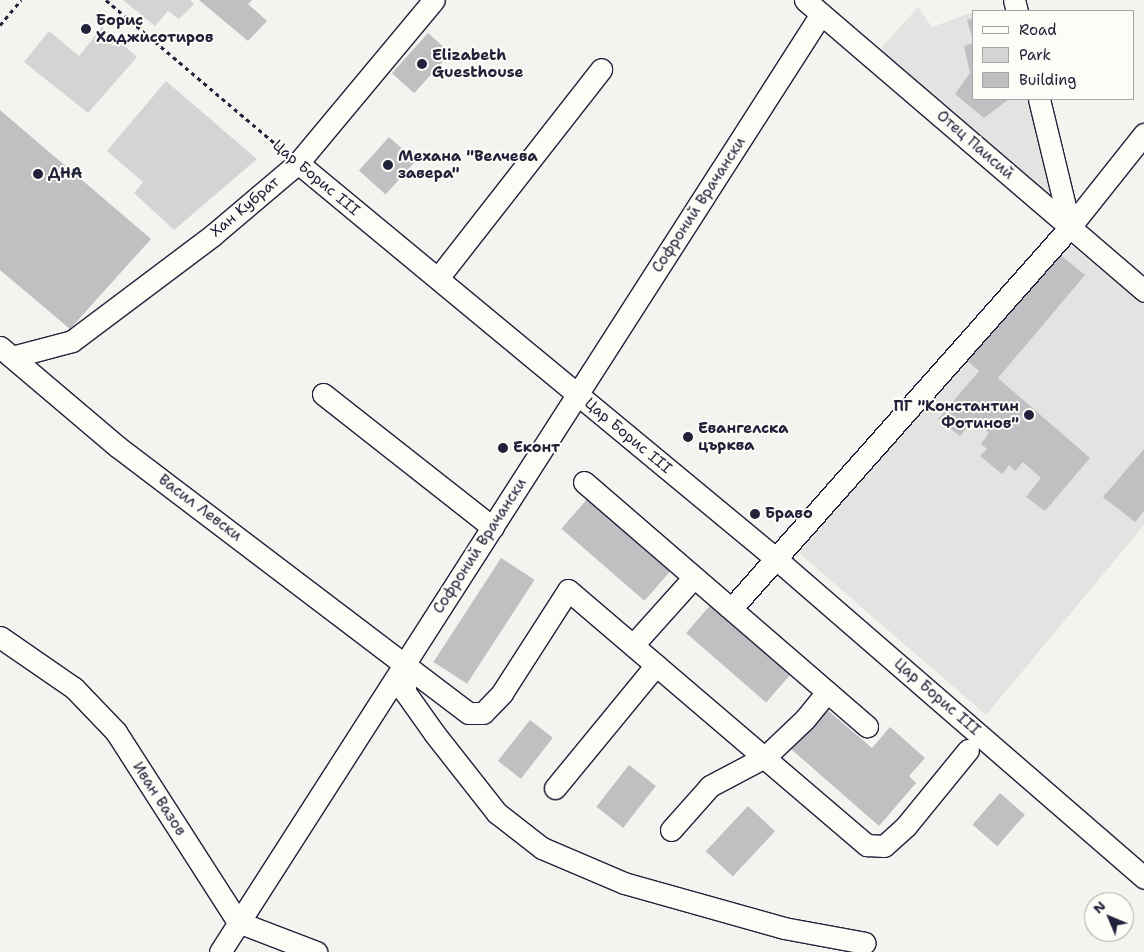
<!DOCTYPE html>
<html>
<head>
<meta charset="utf-8">
<style>
  body { margin:0 }
  #map { position:relative; width:1144px; height:952px; overflow:hidden; background:#f4f3ef; font-family:"Shantell Sans",sans-serif }
  div>[style] { position:absolute }
  .built>* { inset:0; background:#e4e3e2 }
  .green>* { inset:0; background:#d5d4d5 }
  .building>* { inset:0; background:#c0bfc2; transform-origin:0 0 }
  .path>* { height:3px; margin-top:-1.5px; transform-origin:0; background:repeating-linear-gradient(90deg,#22223b 0 4px,transparent 0 8px) }
  .roads { filter:drop-shadow(1px 0 #22223b) drop-shadow(-1px 0 #22223b) drop-shadow(0 1px #22223b) drop-shadow(0 -1px #22223b) }
  .minor>* { height:21px; margin:-10.5px; padding:0 10.5px; transform-origin:10.5px; border-radius:10.5px; background:#fdfcf7 }
  .dots>* { width:14px; height:14px; translate:-50% -50%; box-sizing:border-box; border:2px solid #fdfcf7; border-radius:50% }
  span { translate:-50% -50%; white-space:nowrap; text-align:center; line-height:1.15; -webkit-text-stroke:4px #fdfcf7; paint-order:stroke }
  .poi-label { font-size:15px; color:#22223b; font-weight:700 }
  .left { translate:0 -50%; text-align:left }
  .right { translate:-100% -50%; text-align:right }
  .street-label { font-size:15px; color:#22223b }
  .legend { position:absolute; left:972px; top:10px; width:162px; height:90px; box-sizing:border-box; background:#fdfcf7; border:1px solid #a5a5ac; margin:0; padding:6px 9px; list-style:none; font-size:15px; color:#22223b }
  .legend li { display:flex; align-items:center; gap:10px; height:25px }
  .legend b { width:25px; border:1px solid #a5a5ac }
  .north { position:absolute; left:1084px; top:892px; width:50px; height:50px; box-sizing:border-box; background:#fdfcf7; border:1px solid #a5a5ac; border-radius:50%; rotate:315deg; font-size:14px; font-weight:700; line-height:20px; text-align:center; color:#22223b }
  .north::after { content:''; display:block; margin:auto; width:18px; height:22px; background:#22223b; clip-path:polygon(50% 0,100% 100%,50% 72%,0 100%) }
</style>
</head>
<body>
<div id="map">
  <div class="built">
    <div style="clip-path:polygon(918px 7px,932px 27px,973px 12px,973px 99px,1032px 99px,1070px 227px,873px 57px)"></div>
    <div style="clip-path:polygon(1062px 238px,1144px 304px,1144px 525px,986px 715px,799px 553px)"></div>
  </div>
  <div class="green">
    <div style="clip-path:polygon(123px 0,190px 0,194px 4px,179px 19px,168px 11px,155px 26px)"></div>
    <div style="clip-path:polygon(102px 27px,137px 57px,88px 113px,24px 62px,49px 31px,79px 56px)"></div>
    <div style="clip-path:polygon(166px 81px,257px 159px,174px 230px,134px 193px,143px 182px,107px 151px)"></div>
  </div>
  <div class="building">
    <div style="clip-path:polygon(199px 0,252px 0,248px 4px,267px 21px,248px 41px)"></div>
    <div style="clip-path:polygon(973px 18px,973px 37px,972px 37px,967px 20px)"></div>
    <div style="left:428px;top:33px;width:30px;height:54px;rotate:42deg"></div>
    <div style="clip-path:polygon(973px 43px,973px 99px,1009px 99px,984px 118px,955px 94px,970px 73px,964px 46px)"></div>
    <div style="clip-path:polygon(0 110px,151px 239px,70px 329px,0 270px)"></div>
    <div style="left:389px;top:137px;width:36px;height:45px;rotate:42deg"></div>
    <div style="clip-path:polygon(1058px 253px,1085px 275px,998px 378px,1090px 458px,1045px 511px,1026px 497px,1041px 478px,1023px 462px,1015px 471px,1009px 465px,1002px 474px,980px 456px,987px 449px,981px 444px,989px 433px,974px 420px,960px 436px,938px 419px,979px 371px,964px 358px)"></div>
    <div style="clip-path:polygon(1144px 449px,1144px 511px,1135px 522px,1103px 497px)"></div>
    <div style="left:589px;top:497px;width:110px;height:42px;rotate:41deg"></div>
    <div style="left:501px;top:558px;width:40px;height:124px;rotate:33deg"></div>
    <div style="left:713px;top:602px;width:106px;height:41px;rotate:41deg"></div>
    <div style="clip-path:polygon(825px 708px,872px 748px,890px 727px,925px 758px,909px 776px,916px 783px,879px 826px,791px 749px)"></div>
    <div style="left:530px;top:720px;width:29px;height:52px;rotate:38deg"></div>
    <div style="left:629px;top:765px;width:34px;height:53px;rotate:38deg"></div>
    <div style="left:1000px;top:793px;width:33px;height:42px;rotate:41deg"></div>
    <div style="left:748px;top:806px;width:37px;height:62px;rotate:43deg"></div>
  </div>
  <div class="path">
    <div style="left:106px;top:0;width:232px;rotate:40.3deg"></div>
    <div style="left:0;top:25px;width:33px;rotate:-50deg"></div>
  </div>
  <div class="roads">
    <div class="minor">
      <div style="left:805px;top:0;width:447px;rotate:40.6deg"></div>
      <div style="left:1014px;top:0;width:11px;rotate:75deg"></div>
      <div style="left:1039px;top:99px;width:132px;rotate:76.4deg"></div>
      <div style="left:298px;top:163px;width:618px;rotate:39.62deg"></div>
      <div style="left:774px;top:557px;width:490px;rotate:40.9deg"></div>
      <div style="left:438px;top:278px;width:265px;rotate:-52deg"></div>
      <div style="left:0;top:347px;width:155px;rotate:40.3deg"></div>
      <div style="left:118px;top:447px;width:440px;rotate:37.2deg"></div>
      <div style="left:469px;top:713px;width:14px"></div>
      <div style="left:483px;top:713px;width:28px;rotate:-46deg"></div>
      <div style="left:502px;top:693px;width:122px;rotate:-57.3deg"></div>
      <div style="left:568px;top:590px;width:393px;rotate:40.5deg"></div>
      <div style="left:867px;top:845px;width:17px;rotate:3deg"></div>
      <div style="left:884px;top:846px;width:30px;rotate:-42deg"></div>
      <div style="left:906px;top:826px;width:98px;rotate:-50.8deg"></div>
      <div style="left:12px;top:357px;width:62px;rotate:-14.9deg"></div>
      <div style="left:72px;top:341px;width:176px;rotate:-36.9deg"></div>
      <div style="left:213px;top:235px;width:111px;rotate:-40.3deg"></div>
      <div style="left:298px;top:163px;width:212px;rotate:-50.2deg"></div>
      <div style="left:323px;top:394px;width:216px;rotate:38.2deg"></div>
      <div style="left:584px;top:482px;width:374px;rotate:40.8deg"></div>
      <div style="left:731px;top:609px;width:511px;rotate:-48.41deg"></div>
      <div style="left:1070px;top:227px;width:119px;rotate:-51.5deg"></div>
      <div style="left:0;top:637px;width:90px;rotate:34.6deg"></div>
      <div style="left:74px;top:688px;width:61px;rotate:46.3deg"></div>
      <div style="left:116px;top:732px;width:226px;rotate:57.3deg"></div>
      <div style="left:238px;top:922px;width:84px;rotate:21deg"></div>
      <div style="left:633px;top:645px;width:91px;rotate:-48.1deg"></div>
      <div style="left:405px;top:662px;width:30px;rotate:90deg"></div>
      <div style="left:405px;top:692px;width:50px;rotate:54.7deg"></div>
      <div style="left:434px;top:733px;width:102px;rotate:51.8deg"></div>
      <div style="left:497px;top:813px;width:57px;rotate:37.9deg"></div>
      <div style="left:542px;top:848px;width:89px;rotate:23.1deg"></div>
      <div style="left:624px;top:883px;width:166px;rotate:15.7deg"></div>
      <div style="left:784px;top:928px;width:82px;rotate:10.5deg"></div>
      <div style="left:555px;top:788px;width:159px;rotate:-50.6deg"></div>
      <div style="left:671px;top:830px;width:59px;rotate:-48.4deg"></div>
      <div style="left:710px;top:786px;width:62px;rotate:-27.8deg"></div>
      <div style="left:765px;top:757px;width:55px;rotate:-43.5deg"></div>
      <div style="left:805px;top:719px;width:35px;rotate:-51deg"></div>
      <div style="left:220px;top:952px;width:1114px;rotate:-57.35deg"></div>
    </div>
  </div>
  <div class="dots">
    <div style="left:86px;top:29px;background:#22223b"></div>
    <div style="left:422px;top:64px;background:#22223b"></div>
    <div style="left:388px;top:165px;background:#22223b"></div>
    <div style="left:38px;top:174px;background:#22223b"></div>
    <div style="left:1029px;top:415px;background:#22223b"></div>
    <div style="left:688px;top:437px;background:#22223b"></div>
    <div style="left:503px;top:448px;background:#22223b"></div>
    <div style="left:755px;top:514px;background:#22223b"></div>
  </div>
  <div class="poi-label">
    <span class="left" style="left:96px;top:29px">Борис<br>Хаджисотиров</span>
    <span class="left" style="left:432px;top:64px">Elizabeth<br>Guesthouse</span>
    <span class="left" style="left:398px;top:165px">Механа "Велчева<br>завера"</span>
    <span class="left" style="left:48px;top:174px">ДНА</span>
    <span class="right" style="left:1019px;top:415px">ПГ "Константин<br>Фотинов"</span>
    <span class="left" style="left:698px;top:437px">Евангелска<br>църква</span>
    <span class="left" style="left:513px;top:448px">Еконт</span>
    <span class="left" style="left:765px;top:514px">Браво</span>
  </div>
  <div class="street-label">
    <span style="left:975px;top:145px;rotate:41deg">Отец Паисий</span>
    <span style="left:316px;top:178px;rotate:40deg">Цар Борис III</span>
    <span style="left:699px;top:205px;rotate:-57deg">Софроний Врачански</span>
    <span style="left:245px;top:207px;rotate:-40deg">Хан Кубрат</span>
    <span style="left:628px;top:436px;rotate:40deg">Цар Борис III</span>
    <span style="left:200px;top:508px;rotate:37deg">Васил Левски</span>
    <span style="left:480px;top:546px;rotate:-57deg">Софроний Врачански</span>
    <span style="left:937px;top:697px;rotate:41deg">Цар Борис III</span>
    <span style="left:159px;top:799px;rotate:57deg">Иван Вазов</span>
  </div>
  <ul class="legend">
  <li><b style="height:6px;background:#fdfcf7"></b>Road</li>
  <li><b style="height:14px;background:#d5d4d5"></b>Park</li>
  <li><b style="height:14px;background:#c0bfc2"></b>Building</li>
  </ul>
  <div class="north">N</div>
</div>
</body>
</html>
